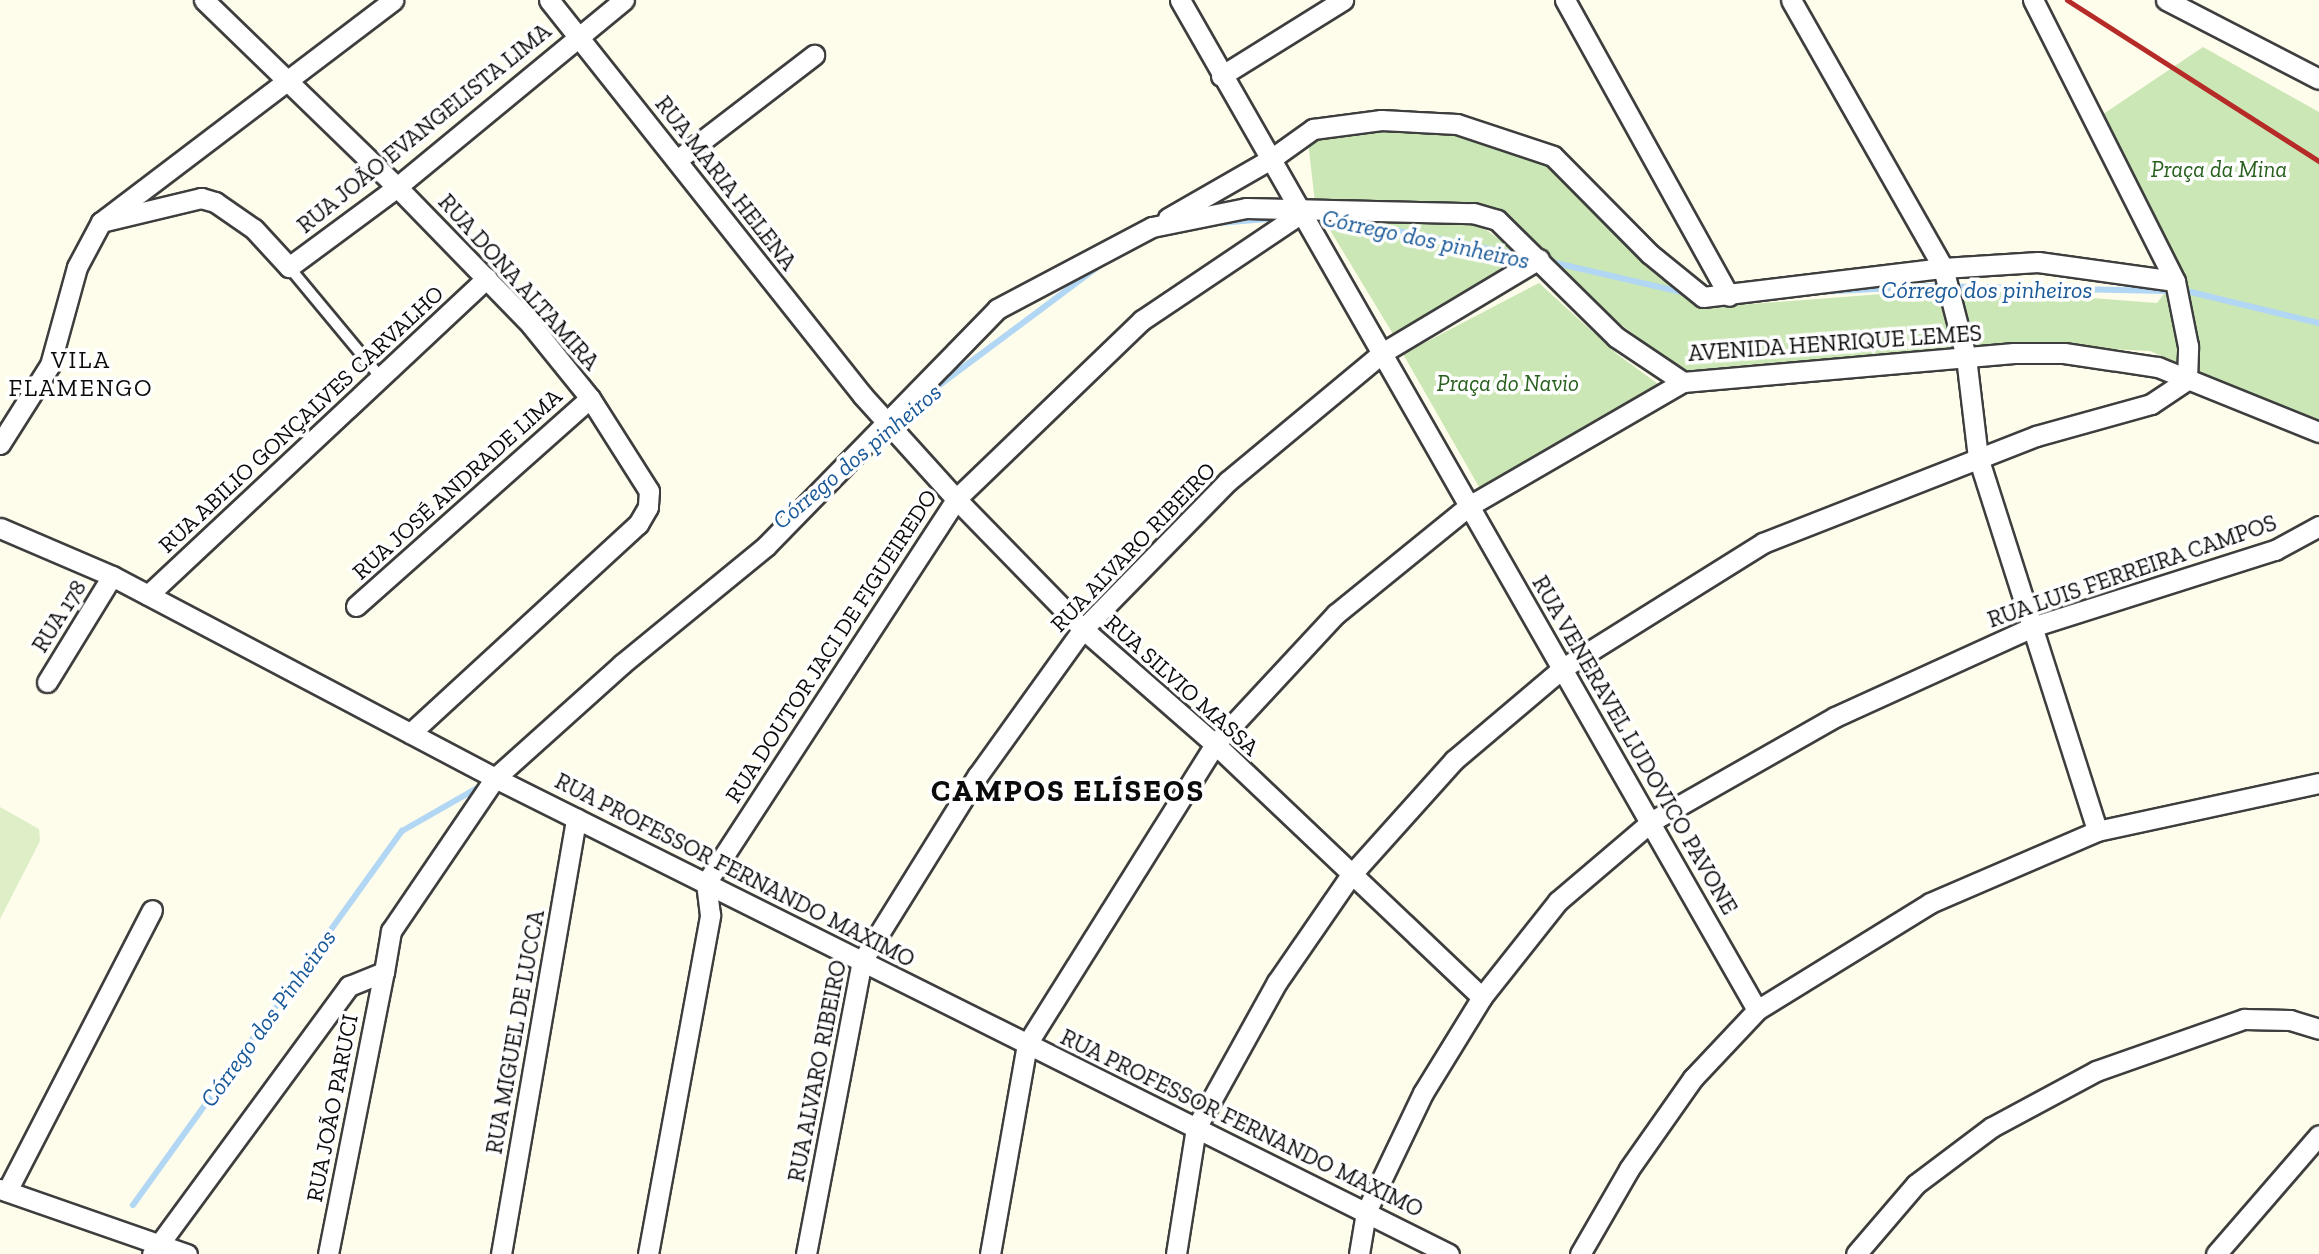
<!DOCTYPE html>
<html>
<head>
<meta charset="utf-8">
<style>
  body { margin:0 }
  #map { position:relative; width:2319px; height:1254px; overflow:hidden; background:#fefcea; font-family:"Zilla Slab",serif }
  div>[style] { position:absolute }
  .green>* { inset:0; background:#cce7b6 }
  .pitch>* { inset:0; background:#deeec7 }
  .stream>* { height:6px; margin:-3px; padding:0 3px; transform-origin:3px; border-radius:3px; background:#b1d7f4 }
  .roads { filter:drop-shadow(2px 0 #3e3e3e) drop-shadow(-2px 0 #3e3e3e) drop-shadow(0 2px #3e3e3e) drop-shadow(0 -2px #3e3e3e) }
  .lane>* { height:10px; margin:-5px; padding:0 5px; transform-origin:5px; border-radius:5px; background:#fff }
  .street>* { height:19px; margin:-9.5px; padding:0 9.5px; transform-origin:9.5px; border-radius:9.5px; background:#fff }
  .rail>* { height:5px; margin:-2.5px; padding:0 2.5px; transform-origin:2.5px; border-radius:2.5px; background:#b62a28 }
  span { translate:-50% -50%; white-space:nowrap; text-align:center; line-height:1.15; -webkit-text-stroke:7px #fff; paint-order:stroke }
  .street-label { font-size:23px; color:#0b0b0b }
  .park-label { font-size:23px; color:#28601e; font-style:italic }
  .water-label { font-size:24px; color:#195998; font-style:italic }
  .neighbourhood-label { font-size:24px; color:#0b0b0b; letter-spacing:2px }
  .district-label { font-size:30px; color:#0b0b0b; font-weight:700; letter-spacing:2px }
</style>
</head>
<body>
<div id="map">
  <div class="green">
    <div style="clip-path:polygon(2203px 47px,2319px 112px,2319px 422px,2150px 351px,2012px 344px,1685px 373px,1577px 291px,1514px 224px,1315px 203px,1308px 141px,1386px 120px,1457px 124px,1547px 164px,1698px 308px,1960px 288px,2157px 303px,2170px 286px,2087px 125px)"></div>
    <div style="clip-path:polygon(1447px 222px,1482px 227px,1523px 256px,1393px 334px,1330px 230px,1336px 223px)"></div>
    <div style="clip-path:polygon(1539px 283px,1617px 354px,1658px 384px,1479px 487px,1403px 354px)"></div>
  </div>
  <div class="pitch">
    <div style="clip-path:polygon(0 807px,39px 829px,40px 841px,0 919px)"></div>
  </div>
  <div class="stream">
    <div style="left:1337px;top:219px;width:193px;rotate:11.1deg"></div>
    <div style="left:1219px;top:223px;width:59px;rotate:-4.8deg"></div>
    <div style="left:1547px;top:261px;width:147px;rotate:13deg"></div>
    <div style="left:1819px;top:292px;width:111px;rotate:-3.1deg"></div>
    <div style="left:1930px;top:286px;width:236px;rotate:1.2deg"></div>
    <div style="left:2166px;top:291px;width:6px;rotate:-45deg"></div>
    <div style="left:2170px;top:287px;width:153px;rotate:13.6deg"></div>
    <div style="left:922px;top:398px;width:231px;rotate:-36.7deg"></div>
    <div style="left:133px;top:1205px;width:461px;rotate:-54.3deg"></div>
    <div style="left:402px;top:831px;width:91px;rotate:-29.7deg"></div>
  </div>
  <div class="roads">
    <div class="lane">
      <div style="left:289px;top:267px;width:144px;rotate:50.3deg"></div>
    </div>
    <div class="street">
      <div style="left:204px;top:0;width:269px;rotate:44.1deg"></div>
      <div style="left:397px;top:187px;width:192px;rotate:45.8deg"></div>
      <div style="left:531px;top:325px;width:94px;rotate:51.1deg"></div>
      <div style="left:590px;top:398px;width:110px;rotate:57.6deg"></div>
      <div style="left:649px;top:491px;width:16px;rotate:94deg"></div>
      <div style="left:648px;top:507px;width:20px;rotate:120deg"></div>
      <div style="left:638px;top:524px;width:309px;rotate:137.4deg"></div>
      <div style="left:549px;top:0;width:505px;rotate:51.59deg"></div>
      <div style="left:863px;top:396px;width:139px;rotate:47.9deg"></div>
      <div style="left:956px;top:499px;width:182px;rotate:45.7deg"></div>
      <div style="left:1083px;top:629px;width:175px;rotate:41.1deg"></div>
      <div style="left:1215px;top:744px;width:368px;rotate:43.5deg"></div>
      <div style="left:1180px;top:0;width:1163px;rotate:60.26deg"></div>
      <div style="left:1565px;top:0;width:338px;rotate:61deg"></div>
      <div style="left:1791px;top:0;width:308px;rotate:60.4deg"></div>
      <div style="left:1943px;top:268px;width:92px;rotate:75.5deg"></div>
      <div style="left:1966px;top:357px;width:101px;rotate:83.2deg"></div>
      <div style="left:1978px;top:457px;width:392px;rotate:72.3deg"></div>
      <div style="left:2166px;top:0;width:172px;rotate:27.3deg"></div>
      <div style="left:1221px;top:76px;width:144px;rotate:-31.9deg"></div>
      <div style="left:677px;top:160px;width:173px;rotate:-37.5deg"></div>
      <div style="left:1168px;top:218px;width:119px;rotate:-29.8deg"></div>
      <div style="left:1271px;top:159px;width:52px;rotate:-35.5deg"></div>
      <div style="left:1313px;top:129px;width:69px;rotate:-7.5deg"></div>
      <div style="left:1381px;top:120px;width:76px;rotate:3deg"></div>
      <div style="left:1457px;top:124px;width:101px;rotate:18.4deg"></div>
      <div style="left:1553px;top:156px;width:138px;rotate:45.3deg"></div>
      <div style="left:1650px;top:254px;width:68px;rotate:39.1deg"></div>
      <div style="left:1703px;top:297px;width:242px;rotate:-6.9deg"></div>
      <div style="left:1943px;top:268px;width:95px;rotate:-3.6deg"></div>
      <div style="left:2038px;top:262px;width:138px;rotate:7.9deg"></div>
      <div style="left:101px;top:222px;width:103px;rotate:-13.5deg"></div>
      <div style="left:201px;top:198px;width:15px;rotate:16deg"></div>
      <div style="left:215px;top:202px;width:47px;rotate:34.7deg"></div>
      <div style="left:254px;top:229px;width:52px;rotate:47.4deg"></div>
      <div style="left:289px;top:267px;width:134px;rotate:-36.5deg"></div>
      <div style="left:397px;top:187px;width:294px;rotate:-39.5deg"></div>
      <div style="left:0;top:444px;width:93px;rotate:-57.7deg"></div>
      <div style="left:50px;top:365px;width:102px;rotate:-74.6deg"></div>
      <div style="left:77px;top:267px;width:51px;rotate:-61.9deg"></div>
      <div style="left:101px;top:222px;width:367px;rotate:-37.2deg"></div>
      <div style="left:0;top:528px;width:122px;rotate:23.2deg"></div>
      <div style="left:112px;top:576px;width:433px;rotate:27.8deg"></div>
      <div style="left:495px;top:778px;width:1066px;rotate:26.52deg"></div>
      <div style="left:148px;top:595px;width:464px;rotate:-43.1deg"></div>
      <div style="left:356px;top:606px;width:313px;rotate:-41.6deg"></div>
      <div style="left:47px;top:682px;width:124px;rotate:-58.5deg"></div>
      <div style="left:0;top:1189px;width:198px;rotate:19.2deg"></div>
      <div style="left:7px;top:1191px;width:316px;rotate:-62.7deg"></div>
      <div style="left:152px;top:1254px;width:333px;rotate:-53.7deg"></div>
      <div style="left:349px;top:986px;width:38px;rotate:-22deg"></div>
      <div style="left:384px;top:972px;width:42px;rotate:-80.3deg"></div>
      <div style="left:391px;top:931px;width:185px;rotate:-55.8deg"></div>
      <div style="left:495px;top:778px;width:171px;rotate:-41.9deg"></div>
      <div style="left:622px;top:664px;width:186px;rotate:-39.3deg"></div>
      <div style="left:766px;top:546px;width:331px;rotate:-45.7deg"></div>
      <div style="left:997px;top:309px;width:175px;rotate:-27.9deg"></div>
      <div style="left:1152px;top:227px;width:96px;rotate:-11.4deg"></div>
      <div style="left:1246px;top:208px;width:227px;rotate:1.3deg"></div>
      <div style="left:1473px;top:213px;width:25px;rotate:16deg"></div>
      <div style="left:1497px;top:220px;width:167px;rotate:44.5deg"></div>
      <div style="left:1616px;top:337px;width:81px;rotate:33.9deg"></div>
      <div style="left:1683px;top:382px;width:332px;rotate:-5deg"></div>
      <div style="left:2014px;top:353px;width:50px"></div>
      <div style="left:2064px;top:353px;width:95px;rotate:8.5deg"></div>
      <div style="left:2158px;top:367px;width:174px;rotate:22deg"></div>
      <div style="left:328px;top:1254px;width:288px;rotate:-78.8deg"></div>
      <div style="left:501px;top:1254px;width:442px;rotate:-80.2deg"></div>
      <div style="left:648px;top:1254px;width:345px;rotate:-79.6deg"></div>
      <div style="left:710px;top:915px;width:32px;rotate:-97deg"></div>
      <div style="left:706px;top:883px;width:458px;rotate:-56.9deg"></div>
      <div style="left:956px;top:499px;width:258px;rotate:-43.9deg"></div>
      <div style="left:1142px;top:320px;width:194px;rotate:-33.9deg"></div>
      <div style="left:806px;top:1254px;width:298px;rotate:-79.2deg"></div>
      <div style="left:862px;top:961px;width:219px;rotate:-58.1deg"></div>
      <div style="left:978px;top:775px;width:180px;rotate:-54.3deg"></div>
      <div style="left:1083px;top:629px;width:207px;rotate:-45.6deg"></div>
      <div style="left:1228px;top:481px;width:200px;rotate:-39.7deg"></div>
      <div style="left:1382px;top:353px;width:183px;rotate:-30.9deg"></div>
      <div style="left:990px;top:1254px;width:213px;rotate:-80deg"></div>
      <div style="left:1027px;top:1044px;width:354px;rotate:-57.9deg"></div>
      <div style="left:1215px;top:744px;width:178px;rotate:-47.1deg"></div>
      <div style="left:1336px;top:614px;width:171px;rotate:-39.1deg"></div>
      <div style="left:1469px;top:506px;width:247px;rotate:-30.1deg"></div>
      <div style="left:1176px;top:1254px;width:128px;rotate:-81deg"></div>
      <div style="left:1196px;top:1128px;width:167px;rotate:-61deg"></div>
      <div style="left:1277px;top:982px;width:129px;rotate:-55.4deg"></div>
      <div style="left:1350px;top:876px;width:156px;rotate:-48.1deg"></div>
      <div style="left:1454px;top:760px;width:143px;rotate:-40.2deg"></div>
      <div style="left:1563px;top:668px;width:236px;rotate:-32deg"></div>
      <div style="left:1763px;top:543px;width:293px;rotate:-21.4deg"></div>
      <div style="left:2036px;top:436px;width:119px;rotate:-15.5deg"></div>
      <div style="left:2151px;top:404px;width:43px;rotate:-33.7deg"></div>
      <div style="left:2187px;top:380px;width:34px;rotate:-88deg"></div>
      <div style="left:2188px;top:346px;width:66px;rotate:-101.3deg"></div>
      <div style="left:2175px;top:281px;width:315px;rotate:-116.8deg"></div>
      <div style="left:1359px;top:1254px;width:43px;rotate:-80.5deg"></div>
      <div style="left:1366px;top:1212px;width:132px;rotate:-64.4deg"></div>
      <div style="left:1423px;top:1093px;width:113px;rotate:-58.4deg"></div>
      <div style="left:1482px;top:997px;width:122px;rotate:-51.6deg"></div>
      <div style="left:1558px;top:901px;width:123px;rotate:-40.4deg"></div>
      <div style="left:1652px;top:821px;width:210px;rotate:-29.6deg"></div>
      <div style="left:1835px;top:717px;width:220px;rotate:-24.5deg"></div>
      <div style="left:2035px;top:626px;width:252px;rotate:-17.6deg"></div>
      <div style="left:2275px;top:550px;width:50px;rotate:-28.6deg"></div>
      <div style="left:1580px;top:1254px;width:98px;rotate:-60deg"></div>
      <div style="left:1629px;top:1169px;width:111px;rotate:-54.9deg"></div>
      <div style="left:1693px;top:1078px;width:93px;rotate:-46.7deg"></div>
      <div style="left:1757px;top:1010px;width:203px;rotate:-31.7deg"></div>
      <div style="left:1930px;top:903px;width:182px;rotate:-23.3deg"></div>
      <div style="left:2097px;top:831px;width:227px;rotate:-12.2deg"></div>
      <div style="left:1856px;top:1254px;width:92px;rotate:-49.4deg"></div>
      <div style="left:1916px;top:1184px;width:95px;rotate:-36.9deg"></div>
      <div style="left:1992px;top:1127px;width:118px;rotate:-28.3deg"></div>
      <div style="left:2096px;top:1071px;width:157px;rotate:-19.4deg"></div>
      <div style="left:2244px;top:1019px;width:46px;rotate:1.2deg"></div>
      <div style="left:2290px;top:1020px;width:30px;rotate:17deg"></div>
      <div style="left:2216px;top:1254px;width:157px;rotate:-49.1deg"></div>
    </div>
  </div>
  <div class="rail">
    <div style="left:2067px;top:0;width:299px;rotate:32.6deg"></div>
  </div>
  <div class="street-label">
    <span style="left:424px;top:128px;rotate:-39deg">RUA JOÃO EVANGELISTA LIMA</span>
    <span style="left:726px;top:183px;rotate:52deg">RUA MARIA HELENA</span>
    <span style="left:519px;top:282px;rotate:48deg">RUA DONA ALTAMIRA</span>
    <span style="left:1835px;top:343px;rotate:-4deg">AVENIDA HENRIQUE LEMES</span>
    <span style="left:301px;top:419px;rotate:-43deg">RUA ABILIO GONÇALVES CARVALHO</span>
    <span style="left:457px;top:484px;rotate:-42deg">RUA JOSÉ ANDRADE LIMA</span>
    <span style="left:1133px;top:547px;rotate:-46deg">RUA ALVARO RIBEIRO</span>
    <span style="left:2132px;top:571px;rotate:-19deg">RUA LUIS FERREIRA CAMPOS</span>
    <span style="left:59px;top:616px;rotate:-58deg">RUA 178</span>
    <span style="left:831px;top:646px;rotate:-57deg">RUA DOUTOR JACI DE FIGUEIREDO</span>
    <span style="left:1182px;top:685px;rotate:42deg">RUA SILVIO MASSA</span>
    <span style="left:1635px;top:745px;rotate:60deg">RUA VENERAVEL LUDOVICO PAVONE</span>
    <span style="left:735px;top:870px;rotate:27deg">RUA PROFESSOR FERNANDO MAXIMO</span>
    <span style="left:515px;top:1032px;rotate:-80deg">RUA MIGUEL DE LUCCA</span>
    <span style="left:817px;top:1071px;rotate:-79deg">RUA ALVARO RIBEIRO</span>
    <span style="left:332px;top:1108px;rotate:-79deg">RUA JOÃO PARUCI</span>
    <span style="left:1242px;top:1123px;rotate:26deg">RUA PROFESSOR FERNANDO MAXIMO</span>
  </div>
  <div class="park-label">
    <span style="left:2219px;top:169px">Praça da Mina</span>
    <span style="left:1508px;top:383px">Praça do Navio</span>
  </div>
  <div class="water-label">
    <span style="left:1426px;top:239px;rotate:12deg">Córrego dos pinheiros</span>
    <span style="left:1987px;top:290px">Córrego dos pinheiros</span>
    <span style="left:857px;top:456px;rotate:-40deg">Córrego dos pinheiros</span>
    <span style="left:268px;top:1018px;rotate:-54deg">Córrego dos Pinheiros</span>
  </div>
  <div class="neighbourhood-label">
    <span style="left:81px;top:374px">VILA<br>FLAMENGO</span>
  </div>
  <div class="district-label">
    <span style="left:1068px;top:791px">CAMPOS ELÍSEOS</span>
  </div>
</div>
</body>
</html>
